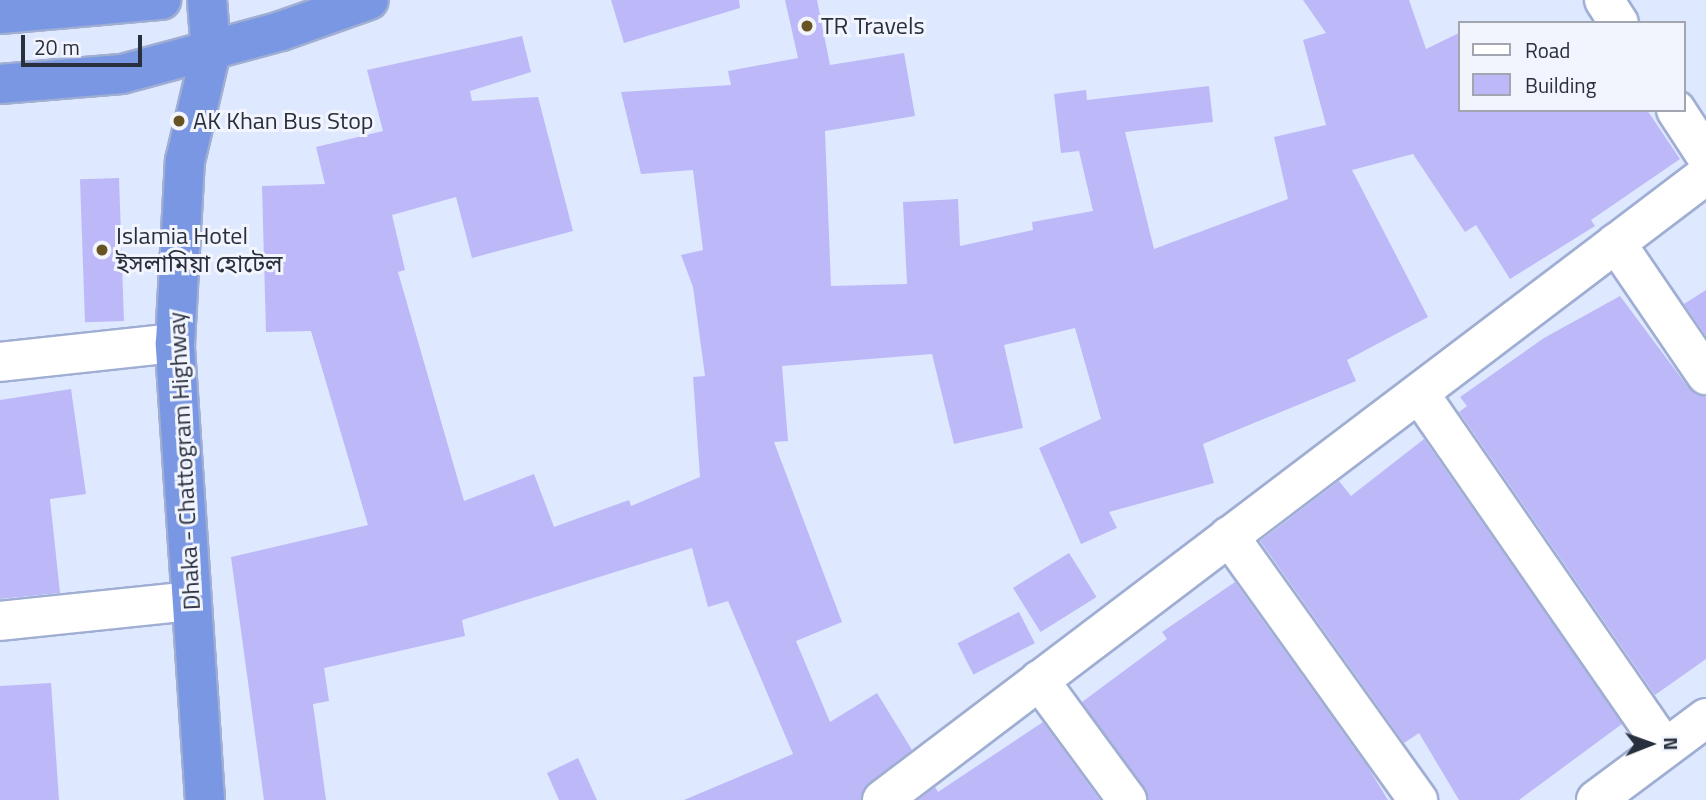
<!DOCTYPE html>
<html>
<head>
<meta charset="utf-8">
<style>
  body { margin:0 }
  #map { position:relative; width:1706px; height:800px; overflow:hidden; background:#dee8ff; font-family:"Titillium Web","Noto Sans Bengali",sans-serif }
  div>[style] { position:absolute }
  .building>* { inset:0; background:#bdb9f8; transform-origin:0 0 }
  .roads { filter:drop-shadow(2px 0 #9faed2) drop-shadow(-2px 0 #9faed2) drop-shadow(0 2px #9faed2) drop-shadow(0 -2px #9faed2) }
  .street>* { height:38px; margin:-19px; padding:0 19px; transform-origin:19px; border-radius:19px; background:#fff }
  .highway>* { height:38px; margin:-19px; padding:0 19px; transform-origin:19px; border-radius:19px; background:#7997e3 }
  .dots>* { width:19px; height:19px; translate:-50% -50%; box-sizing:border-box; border:4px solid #f2f5fd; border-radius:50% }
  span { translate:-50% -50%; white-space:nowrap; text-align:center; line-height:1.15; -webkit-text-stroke:6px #f2f5fd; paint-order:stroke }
  .poi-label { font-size:24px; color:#282f3d }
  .left { translate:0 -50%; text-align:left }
  .street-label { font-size:24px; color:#282f3d }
  .legend { position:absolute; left:1458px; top:21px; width:228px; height:91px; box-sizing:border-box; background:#f2f5fd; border:2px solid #a1a6b0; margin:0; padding:9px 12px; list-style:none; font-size:21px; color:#282f3d }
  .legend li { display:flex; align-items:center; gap:14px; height:35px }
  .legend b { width:35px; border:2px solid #a1a6b0 }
  .north { position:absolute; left:1615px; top:709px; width:70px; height:70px; -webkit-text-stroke:5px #f2f5fd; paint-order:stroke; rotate:89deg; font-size:19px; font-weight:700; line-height:28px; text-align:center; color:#282f3d }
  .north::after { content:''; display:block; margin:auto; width:24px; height:32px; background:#282f3d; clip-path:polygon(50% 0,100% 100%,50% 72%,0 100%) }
  .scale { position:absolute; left:21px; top:35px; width:121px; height:32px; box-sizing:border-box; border:4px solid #282f3d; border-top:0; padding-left:9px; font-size:21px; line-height:24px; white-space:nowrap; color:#282f3d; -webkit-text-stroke:5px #f2f5fd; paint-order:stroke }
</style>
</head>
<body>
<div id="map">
  <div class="building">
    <div style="clip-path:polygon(611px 0,739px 0,740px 8px,624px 43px)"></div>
    <div style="clip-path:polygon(785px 0,817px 0,830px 65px,904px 53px,915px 116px,825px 131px,831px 286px,907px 284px,903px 202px,958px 199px,960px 246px,1033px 230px,1032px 222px,1093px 211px,1079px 151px,1061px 153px,1054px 94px,1086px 90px,1087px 100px,1209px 86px,1213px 122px,1125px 132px,1154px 249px,1288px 199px,1274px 137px,1326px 125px,1303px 40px,1326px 33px,1303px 0,1409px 0,1426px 49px,1459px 33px,1459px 110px,1647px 110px,1680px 159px,1591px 220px,1595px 226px,1510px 279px,1476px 225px,1465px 232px,1413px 154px,1352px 170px,1428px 317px,1347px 360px,1356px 381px,1203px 444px,1214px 483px,1109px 512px,1117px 528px,1081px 544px,1039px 448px,1101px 419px,1075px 328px,1004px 345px,1023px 428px,954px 444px,932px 354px,782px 366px,788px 441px,774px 442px,842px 622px,796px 641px,830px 722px,877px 693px,912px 750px,869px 783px,861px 800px,684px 800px,793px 754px,728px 601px,708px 607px,692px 548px,462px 620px,465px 636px,324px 668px,329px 701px,313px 704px,326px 800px,264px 800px,231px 557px,368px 525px,311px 331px,266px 332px,262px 186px,325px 184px,316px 147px,383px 131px,367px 70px,522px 36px,531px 72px,470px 91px,472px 101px,538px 97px,573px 231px,472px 258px,456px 197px,392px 215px,405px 270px,398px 272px,464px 501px,534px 474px,554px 527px,629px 500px,631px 506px,700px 477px,693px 377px,705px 376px,693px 287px,681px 255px,703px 250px,693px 170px,641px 174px,621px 92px,731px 85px,728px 71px,798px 58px)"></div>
    <div style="left:119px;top:178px;width:143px;height:39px;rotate:88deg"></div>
    <div style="clip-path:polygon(1706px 290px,1706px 336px,1684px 304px)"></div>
    <div style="clip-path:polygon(1620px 296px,1688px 387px,1706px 397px,1706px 659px,1655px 695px,1459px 412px,1467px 406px,1460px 397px,1544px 338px)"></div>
    <div style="clip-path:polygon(71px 389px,86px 494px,50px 499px,60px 593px,0 599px,0 400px)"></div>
    <div style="clip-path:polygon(1424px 439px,1622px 724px,1519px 800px,1459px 800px,1419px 733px,1404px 743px,1260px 541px,1339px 481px,1351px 496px)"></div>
    <div style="left:1069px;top:553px;width:52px;height:66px;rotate:58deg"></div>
    <div style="clip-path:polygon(1235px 582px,1369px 769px,1388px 800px,1148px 800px,1082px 702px,1167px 639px,1162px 632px)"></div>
    <div style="left:1019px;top:612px;width:35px;height:69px;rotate:63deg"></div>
    <div style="clip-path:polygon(51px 683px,59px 800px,0 800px,0 686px)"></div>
    <div style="clip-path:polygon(1043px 722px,1100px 800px,918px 800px,935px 787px,938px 792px)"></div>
    <div style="clip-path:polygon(578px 758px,597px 800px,559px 800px,547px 773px)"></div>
  </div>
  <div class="roads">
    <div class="street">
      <div style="left:1604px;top:0;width:27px;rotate:57deg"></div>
      <div style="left:1676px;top:110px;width:55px;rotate:56.9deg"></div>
      <div style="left:1616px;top:243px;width:160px;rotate:55.7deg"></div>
      <div style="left:0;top:362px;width:176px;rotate:-6.2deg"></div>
      <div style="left:1421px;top:396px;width:428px;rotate:55.3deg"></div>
      <div style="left:1229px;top:536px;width:325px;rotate:54.4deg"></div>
      <div style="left:0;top:621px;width:191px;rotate:-6deg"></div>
      <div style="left:1039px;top:680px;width:149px;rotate:53.7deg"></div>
      <div style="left:882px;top:800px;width:1034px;rotate:-37.18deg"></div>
      <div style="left:1596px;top:800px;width:137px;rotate:-36.7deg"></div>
    </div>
    <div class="highway">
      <div style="left:0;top:14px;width:162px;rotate:-5deg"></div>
      <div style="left:0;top:84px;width:122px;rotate:-4.7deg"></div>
      <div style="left:122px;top:74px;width:165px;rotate:-15.1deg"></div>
      <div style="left:281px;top:31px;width:93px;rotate:-19.4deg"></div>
      <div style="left:205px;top:800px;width:458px;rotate:-93.8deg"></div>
      <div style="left:175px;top:343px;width:182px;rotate:-86.9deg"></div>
      <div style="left:185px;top:161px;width:113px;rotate:-76.7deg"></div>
      <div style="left:211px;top:51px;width:51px;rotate:-94.5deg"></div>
    </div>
  </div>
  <div class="dots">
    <div style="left:807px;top:26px;background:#685422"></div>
    <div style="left:179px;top:121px;background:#685422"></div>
    <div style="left:102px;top:250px;background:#685422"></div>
  </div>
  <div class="poi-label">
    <span class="left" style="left:821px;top:26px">TR Travels</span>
    <span class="left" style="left:193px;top:121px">AK Khan Bus Stop</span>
    <span class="left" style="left:116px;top:250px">Islamia Hotel<br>ইসলামিয়া হোটেল</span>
  </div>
  <div class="street-label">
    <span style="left:184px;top:461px;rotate:-93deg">Dhaka - Chattogram Highway</span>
  </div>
  <ul class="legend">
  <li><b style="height:9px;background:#fff"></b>Road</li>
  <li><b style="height:19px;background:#bdb9f8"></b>Building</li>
  </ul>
  <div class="north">N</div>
  <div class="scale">20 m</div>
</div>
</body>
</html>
